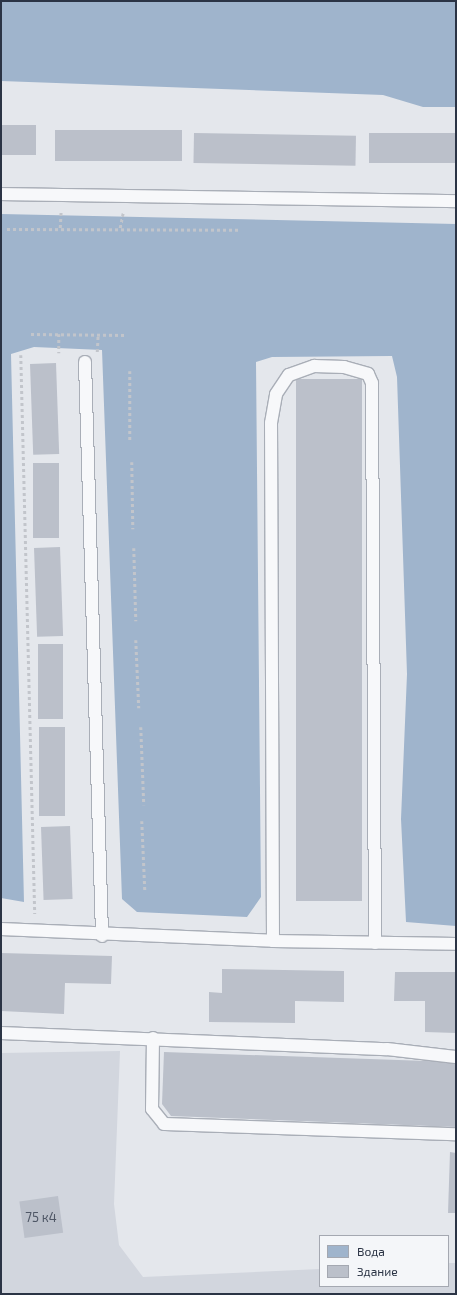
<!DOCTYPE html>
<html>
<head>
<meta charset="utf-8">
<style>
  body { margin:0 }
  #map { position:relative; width:457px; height:1295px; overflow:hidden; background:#e4e7ec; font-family:"Exo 2",sans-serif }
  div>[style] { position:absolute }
  .built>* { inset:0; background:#d2d6de }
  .water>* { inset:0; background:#9fb4cc }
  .building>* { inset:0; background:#bbc0ca; transform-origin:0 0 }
  .path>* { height:2.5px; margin-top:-1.25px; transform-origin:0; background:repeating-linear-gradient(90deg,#c2c5cb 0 3px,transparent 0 6px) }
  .roads { filter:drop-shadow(1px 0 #a9aeb7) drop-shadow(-1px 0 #a9aeb7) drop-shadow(0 1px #a9aeb7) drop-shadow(0 -1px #a9aeb7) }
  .lane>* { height:12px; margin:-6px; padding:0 6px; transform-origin:6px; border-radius:6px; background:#f7f8fa }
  span { translate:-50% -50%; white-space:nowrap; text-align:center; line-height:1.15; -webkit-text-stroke:3px #f4f6f9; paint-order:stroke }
  .number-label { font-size:13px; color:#4f5766 }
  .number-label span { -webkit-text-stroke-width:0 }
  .frame { position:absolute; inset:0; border:2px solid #2b3445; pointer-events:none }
  .legend { position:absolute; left:319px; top:1235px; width:130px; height:52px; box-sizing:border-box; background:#f4f6f9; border:1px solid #a4a8b1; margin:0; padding:5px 7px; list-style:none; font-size:12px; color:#2b3445 }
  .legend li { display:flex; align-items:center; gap:8px; height:20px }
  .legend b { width:20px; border:1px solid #a4a8b1 }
</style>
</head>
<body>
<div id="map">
  <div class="built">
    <div style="clip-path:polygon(120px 1051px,114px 1204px,119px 1245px,143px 1277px,320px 1269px,320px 1286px,448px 1286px,448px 1263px,456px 1263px,456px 1294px,1px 1294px,1px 1053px)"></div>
  </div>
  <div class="water">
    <div style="clip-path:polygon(1px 1px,456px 1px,456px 107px,423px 107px,383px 95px,1px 81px)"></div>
    <div style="clip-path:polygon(1px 214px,456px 224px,456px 926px,406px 922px,401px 819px,407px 674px,397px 377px,392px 356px,272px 357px,256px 362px,261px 897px,247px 917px,137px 912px,122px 899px,102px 350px,34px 347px,11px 354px,24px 902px,1px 898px)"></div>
  </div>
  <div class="building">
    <div style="left:1px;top:125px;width:35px;height:30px"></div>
    <div style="left:55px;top:130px;width:127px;height:31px"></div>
    <div style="left:194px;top:133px;width:162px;height:30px;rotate:1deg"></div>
    <div style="left:369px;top:133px;width:87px;height:30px"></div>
    <div style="left:56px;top:363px;width:91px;height:26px;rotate:88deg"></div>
    <div style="left:362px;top:379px;width:522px;height:66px;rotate:90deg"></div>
    <div style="left:33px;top:463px;width:26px;height:75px"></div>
    <div style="left:60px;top:547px;width:89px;height:26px;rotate:88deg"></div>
    <div style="left:38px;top:644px;width:25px;height:75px"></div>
    <div style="left:39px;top:727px;width:26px;height:89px"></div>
    <div style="left:70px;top:826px;width:73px;height:29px;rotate:88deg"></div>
    <div style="clip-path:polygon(1px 953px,112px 956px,111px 984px,65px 983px,64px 1014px,1px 1011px)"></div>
    <div style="clip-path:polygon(222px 969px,344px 971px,344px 1002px,295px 1001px,295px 1023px,209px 1022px,209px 992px,222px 993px)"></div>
    <div style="clip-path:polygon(395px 972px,456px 972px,456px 1033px,425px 1032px,425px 1001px,394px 1001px)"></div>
    <div style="clip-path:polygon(164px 1052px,456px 1062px,456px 1127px,171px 1116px,162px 1104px)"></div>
    <div style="clip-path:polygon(450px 1152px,456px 1153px,456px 1213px,448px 1213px)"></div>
    <div style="left:58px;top:1196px;width:37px;height:39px;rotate:82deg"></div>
  </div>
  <div class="path">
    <div style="left:60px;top:228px;width:18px;rotate:-87deg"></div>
    <div style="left:120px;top:228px;width:15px;rotate:-79deg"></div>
    <div style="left:7px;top:229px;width:231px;rotate:0.2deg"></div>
    <div style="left:31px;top:334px;width:96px;rotate:0.6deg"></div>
    <div style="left:59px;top:334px;width:19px;rotate:90deg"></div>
    <div style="left:97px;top:352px;width:18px;rotate:-87deg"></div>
    <div style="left:21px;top:355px;width:559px;rotate:88.57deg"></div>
    <div style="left:130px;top:371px;width:71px;rotate:90deg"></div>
    <div style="left:132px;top:462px;width:67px;rotate:89.1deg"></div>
    <div style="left:134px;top:548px;width:73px;rotate:88.4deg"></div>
    <div style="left:136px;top:640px;width:68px;rotate:87.5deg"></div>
    <div style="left:141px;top:727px;width:78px;rotate:87.8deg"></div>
    <div style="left:142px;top:821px;width:70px;rotate:87.5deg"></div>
  </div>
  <div class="roads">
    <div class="lane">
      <div style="left:1px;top:194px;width:455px;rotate:0.9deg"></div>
      <div style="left:85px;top:362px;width:574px;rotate:88.3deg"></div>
      <div style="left:1px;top:929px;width:272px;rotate:2.5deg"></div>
      <div style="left:273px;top:941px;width:183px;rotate:0.9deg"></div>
      <div style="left:273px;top:941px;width:518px;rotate:-90.22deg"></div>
      <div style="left:271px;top:423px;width:29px;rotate:-80deg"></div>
      <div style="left:276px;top:394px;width:23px;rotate:-56deg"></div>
      <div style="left:289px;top:375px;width:27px;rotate:-20deg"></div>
      <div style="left:314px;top:366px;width:30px;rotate:2deg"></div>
      <div style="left:344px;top:367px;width:25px;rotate:16deg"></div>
      <div style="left:368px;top:374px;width:10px;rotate:66deg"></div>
      <div style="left:372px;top:383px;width:560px;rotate:89.69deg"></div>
      <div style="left:1px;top:1033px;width:386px;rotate:2.4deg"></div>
      <div style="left:387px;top:1049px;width:69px;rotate:6.6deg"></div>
      <div style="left:153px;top:1038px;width:71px;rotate:90.8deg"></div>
      <div style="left:152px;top:1109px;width:19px;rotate:51deg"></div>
      <div style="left:164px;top:1124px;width:292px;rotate:2deg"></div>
    </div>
  </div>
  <div class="number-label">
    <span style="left:41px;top:1217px">75 к4</span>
  </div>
  <div class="frame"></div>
  <ul class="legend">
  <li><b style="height:11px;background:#9fb4cc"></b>Вода</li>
  <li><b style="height:11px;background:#bbc0ca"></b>Здание</li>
  </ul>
</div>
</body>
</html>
